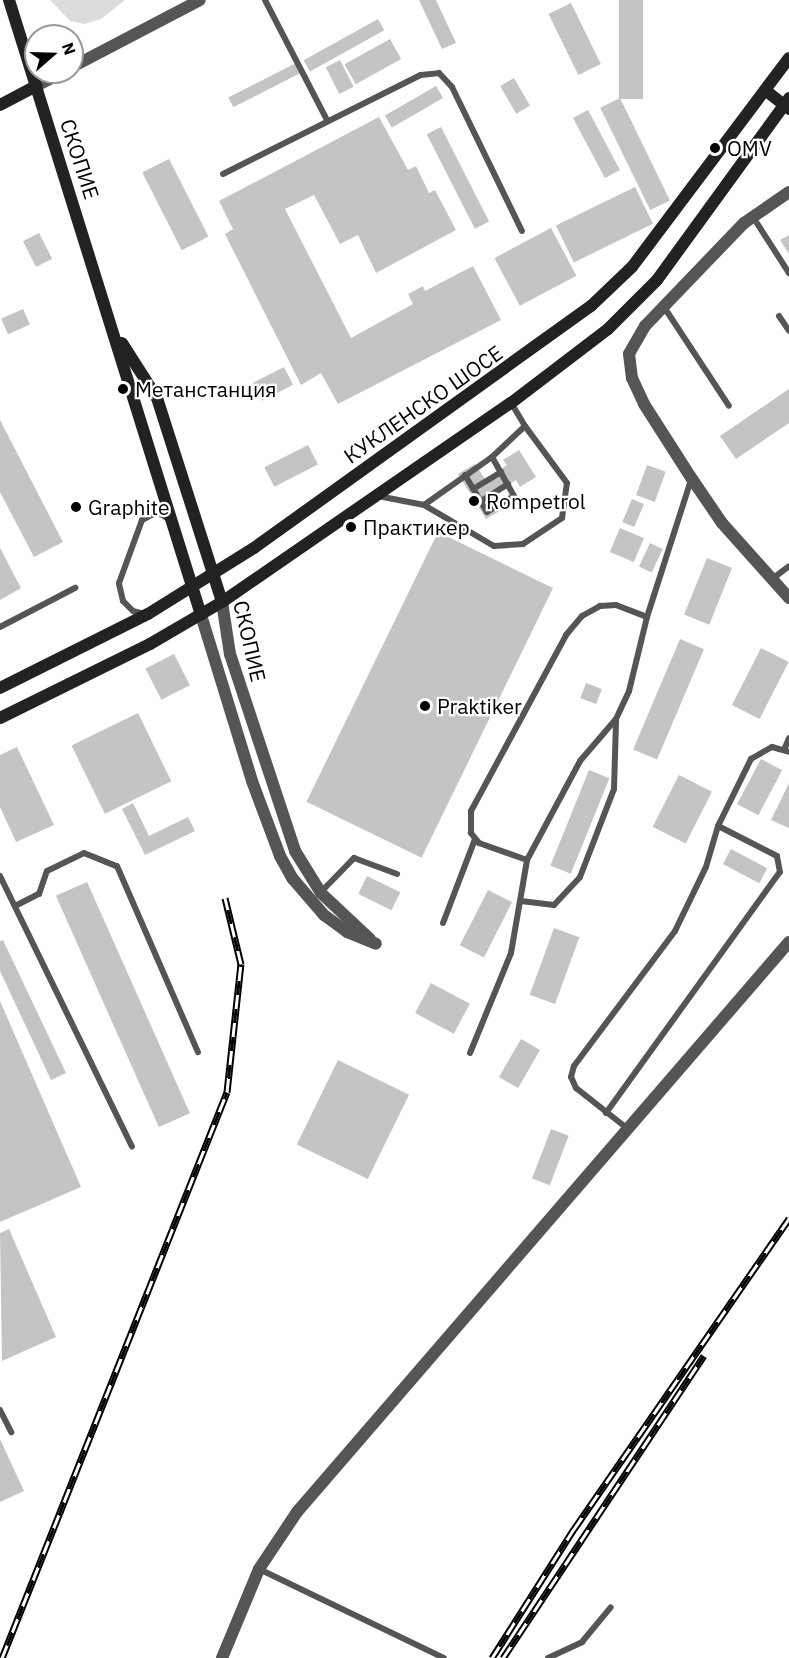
<!DOCTYPE html>
<html>
<head>
<meta charset="utf-8">
<style>
  body { margin:0 }
  #map { position:relative; width:789px; height:1658px; overflow:hidden; background:#fff; font-family:"IBM Plex Sans",sans-serif }
  div>[style] { position:absolute }
  .green>* { inset:0; background:#dcdcdc }
  .building>* { inset:0; background:#c4c4c4; transform-origin:0 0 }
  .lane>* { height:6px; margin:-3px; padding:0 3px; transform-origin:3px; border-radius:3px; background:#555 }
  .street>* { height:12px; margin:-6px; padding:0 6px; transform-origin:6px; border-radius:6px; background:#555 }
  .secondary>* { height:12px; margin:-6px; padding:0 6px; transform-origin:6px; border-radius:6px; background:#222 }
  .rail>* { height:7px; margin-top:-3.5px; transform-origin:0; background:repeating-linear-gradient(90deg,#fff 0 14px,#000 0 28px); box-sizing:border-box; border-block:2px solid #000 }
  .dots>* { width:16px; height:16px; translate:-50% -50%; box-sizing:border-box; border:3px solid #fff; border-radius:50% }
  span { translate:-50% -50%; white-space:nowrap; text-align:center; line-height:1.15; -webkit-text-stroke:4.5px #fff; paint-order:stroke }
  .poi-label { font-size:21px; color:#000 }
  .left { translate:0 -50%; text-align:left }
  .street-label { font-size:21px; color:#000 }
  .north { position:absolute; left:24px; top:24px; width:60px; height:60px; box-sizing:border-box; background:#fff; border:2px solid #999; border-radius:50%; rotate:70deg; font-size:16px; font-weight:700; line-height:24px; text-align:center; color:#000 }
  .north::after { content:''; display:block; margin:auto; width:21px; height:27px; background:#000; clip-path:polygon(50% 0,100% 100%,50% 72%,0 100%) }
</style>
</head>
<body>
<div id="map">
  <div class="green">
    <div style="clip-path:polygon(50px 0,125px 0,101px 19px,84px 24px,70px 21px)"></div>
  </div>
  <div class="building">
    <div style="clip-path:polygon(419px 0,436px 0,456px 43px,442px 49px)"></div>
    <div style="left:619px;top:0;width:24px;height:99px"></div>
    <div style="left:571px;top:3px;width:68px;height:25px;rotate:64deg"></div>
    <div style="left:378px;top:19px;width:13px;height:85px;rotate:61deg"></div>
    <div style="left:390px;top:39px;width:23px;height:52px;rotate:61deg"></div>
    <div style="left:340px;top:60px;width:30px;height:16px;rotate:63deg"></div>
    <div style="left:296px;top:63px;width:11px;height:76px;rotate:63deg"></div>
    <div style="left:514px;top:78px;width:32px;height:16px;rotate:60deg"></div>
    <div style="left:436px;top:86px;width:14px;height:59px;rotate:60deg"></div>
    <div style="left:620px;top:98px;width:114px;height:22px;rotate:64deg"></div>
    <div style="left:588px;top:110px;width:68px;height:17px;rotate:62deg"></div>
    <div style="clip-path:polygon(379px 117px,408px 170px,416px 166px,429px 193px,435px 190px,456px 230px,376px 273px,358px 235px,340px 244px,314px 195px,285px 209px,351px 338px,413px 304px,408px 294px,423px 286px,425px 291px,473px 266px,501px 320px,338px 404px,321px 373px,301px 385px,225px 234px,233px 229px,219px 201px)"></div>
    <div style="left:441px;top:127px;width:106px;height:16px;rotate:63deg"></div>
    <div style="left:169px;top:159px;width:87px;height:30px;rotate:63deg"></div>
    <div style="left:635px;top:187px;width:41px;height:88px;rotate:64deg"></div>
    <div style="left:551px;top:228px;width:54px;height:64px;rotate:62deg"></div>
    <div style="left:39px;top:233px;width:29px;height:18px;rotate:63deg"></div>
    <div style="clip-path:polygon(789px 235px,789px 254px,780px 240px)"></div>
    <div style="left:23px;top:309px;width:17px;height:24px;rotate:66deg"></div>
    <div style="left:284px;top:367px;width:20px;height:35px;rotate:63deg"></div>
    <div style="clip-path:polygon(789px 389px,789px 423px,736px 459px,720px 436px)"></div>
    <div style="clip-path:polygon(0 420px,63px 542px,34px 557px,0 492px)"></div>
    <div style="left:308px;top:445px;width:22px;height:49px;rotate:63deg"></div>
    <div style="clip-path:polygon(519px 450px,536px 477px,520px 487px,516px 480px,492px 494px,501px 510px,486px 519px,458px 474px,475px 464px,485px 479px,507px 465px,503px 460px)"></div>
    <div style="left:647px;top:465px;width:20px;height:32px;rotate:20deg"></div>
    <div style="left:632px;top:499px;width:13px;height:25px;rotate:23deg"></div>
    <div style="left:620px;top:528px;width:26px;height:26px;rotate:23deg"></div>
    <div style="left:438px;top:532px;width:128px;height:300px;rotate:26deg"></div>
    <div style="left:650px;top:543px;width:14px;height:26px;rotate:25deg"></div>
    <div style="clip-path:polygon(0 548px,21px 588px,0 600px)"></div>
    <div style="left:707px;top:558px;width:27px;height:61px;rotate:22deg"></div>
    <div style="left:680px;top:639px;width:26px;height:120px;rotate:23deg"></div>
    <div style="left:761px;top:648px;width:31px;height:64px;rotate:27deg"></div>
    <div style="left:174px;top:654px;width:35px;height:32px;rotate:63deg"></div>
    <div style="left:586px;top:683px;width:17px;height:16px;rotate:21deg"></div>
    <div style="left:138px;top:713px;width:76px;height:74px;rotate:64deg"></div>
    <div style="clip-path:polygon(17px 747px,54px 825px,16px 842px,0 807px,0 755px)"></div>
    <div style="left:761px;top:759px;width:24px;height:51px;rotate:28deg"></div>
    <div style="left:589px;top:770px;width:22px;height:103px;rotate:22deg"></div>
    <div style="left:679px;top:775px;width:37px;height:58px;rotate:27deg"></div>
    <div style="clip-path:polygon(789px 783px,789px 828px,771px 820px)"></div>
    <div style="clip-path:polygon(133px 803px,149px 836px,188px 817px,195px 831px,145px 855px,122px 809px)"></div>
    <div style="left:731px;top:849px;width:41px;height:17px;rotate:28deg"></div>
    <div style="left:367px;top:876px;width:37px;height:20px;rotate:26deg"></div>
    <div style="left:87px;top:882px;width:253px;height:34px;rotate:66deg"></div>
    <div style="left:488px;top:890px;width:27px;height:62px;rotate:27deg"></div>
    <div style="left:554px;top:928px;width:27px;height:71px;rotate:20deg"></div>
    <div style="clip-path:polygon(3px 940px,66px 1073px,51px 1080px,0 971px,0 941px)"></div>
    <div style="left:431px;top:983px;width:44px;height:34px;rotate:28deg"></div>
    <div style="clip-path:polygon(0 1001px,81px 1187px,0 1222px)"></div>
    <div style="left:521px;top:1039px;width:22px;height:44px;rotate:30deg"></div>
    <div style="left:338px;top:1060px;width:79px;height:94px;rotate:26deg"></div>
    <div style="left:551px;top:1129px;width:19px;height:53px;rotate:21deg"></div>
    <div style="clip-path:polygon(9px 1229px,56px 1337px,2px 1361px,0 1233px)"></div>
    <div style="clip-path:polygon(0 1439px,24px 1491px,0 1502px)"></div>
  </div>
  <div class="lane">
    <div style="left:265px;top:0;width:135px;rotate:62.7deg"></div>
    <div style="left:223px;top:174px;width:221px;rotate:-26.6deg"></div>
    <div style="left:421px;top:75px;width:18px;rotate:-6deg"></div>
    <div style="left:439px;top:73px;width:19px;rotate:47deg"></div>
    <div style="left:452px;top:87px;width:160px;rotate:64.1deg"></div>
    <div style="left:753px;top:217px;width:67px;rotate:57.3deg"></div>
    <div style="left:664px;top:307px;width:118px;rotate:56.7deg"></div>
    <div style="left:779px;top:316px;width:18px;rotate:56deg"></div>
    <div style="left:465px;top:475px;width:43px;rotate:59.3deg"></div>
    <div style="left:487px;top:512px;width:31px;rotate:-31deg"></div>
    <div style="left:514px;top:496px;width:45px;rotate:-119.4deg"></div>
    <div style="left:473px;top:489px;width:33px;rotate:-31deg"></div>
    <div style="left:378px;top:496px;width:47px;rotate:11.1deg"></div>
    <div style="left:424px;top:505px;width:83px;rotate:-35.2deg"></div>
    <div style="left:492px;top:457px;width:45px;rotate:-43.2deg"></div>
    <div style="left:525px;top:426px;width:27px;rotate:-121deg"></div>
    <div style="left:481px;top:501px;width:32px;rotate:-32deg"></div>
    <div style="left:424px;top:505px;width:81px;rotate:30.4deg"></div>
    <div style="left:494px;top:546px;width:29px;rotate:-4deg"></div>
    <div style="left:523px;top:544px;width:47px;rotate:-33.7deg"></div>
    <div style="left:562px;top:518px;width:35px;rotate:-82deg"></div>
    <div style="left:567px;top:483px;width:71px;rotate:-126.4deg"></div>
    <div style="left:772px;top:579px;width:21px;rotate:-37deg"></div>
    <div style="left:145px;top:614px;width:12px;rotate:-166deg"></div>
    <div style="left:133px;top:611px;width:14px;rotate:-135deg"></div>
    <div style="left:123px;top:601px;width:18px;rotate:-103deg"></div>
    <div style="left:119px;top:583px;width:67px;rotate:-69.9deg"></div>
    <div style="left:142px;top:520px;width:17px;rotate:-28deg"></div>
    <div style="left:157px;top:512px;width:12px;rotate:31deg"></div>
    <div style="left:0;top:627px;width:85px;rotate:-27.5deg"></div>
    <div style="left:784px;top:750px;width:13px;rotate:-67deg"></div>
    <div style="left:527px;top:860px;width:51px;rotate:-160.5deg"></div>
    <div style="left:479px;top:843px;width:13px;rotate:-129deg"></div>
    <div style="left:471px;top:833px;width:22px;rotate:-90deg"></div>
    <div style="left:471px;top:811px;width:200px;rotate:-61.6deg"></div>
    <div style="left:566px;top:635px;width:25px;rotate:-50deg"></div>
    <div style="left:582px;top:616px;width:21px;rotate:-29deg"></div>
    <div style="left:600px;top:606px;width:16px;rotate:-4deg"></div>
    <div style="left:616px;top:605px;width:33px;rotate:21deg"></div>
    <div style="left:0;top:876px;width:301px;rotate:64deg"></div>
    <div style="left:320px;top:893px;width:49px;rotate:-45.8deg"></div>
    <div style="left:354px;top:858px;width:46px;rotate:20.4deg"></div>
    <div style="left:521px;top:901px;width:33px;rotate:7deg"></div>
    <div style="left:554px;top:905px;width:38px;rotate:-47deg"></div>
    <div style="left:580px;top:877px;width:94px;rotate:-68.9deg"></div>
    <div style="left:614px;top:789px;width:69px;rotate:-88.3deg"></div>
    <div style="left:15px;top:906px;width:27px;rotate:-27deg"></div>
    <div style="left:39px;top:894px;width:24px;rotate:-71deg"></div>
    <div style="left:47px;top:871px;width:41px;rotate:-25.9deg"></div>
    <div style="left:84px;top:853px;width:35px;rotate:22deg"></div>
    <div style="left:117px;top:866px;width:203px;rotate:66.5deg"></div>
    <div style="left:443px;top:923px;width:90px;rotate:-69.1deg"></div>
    <div style="left:470px;top:1053px;width:108px;rotate:-67.7deg"></div>
    <div style="left:511px;top:953px;width:94px;rotate:-80.2deg"></div>
    <div style="left:527px;top:860px;width:112px;rotate:-61.8deg"></div>
    <div style="left:580px;top:761px;width:55px;rotate:-49.4deg"></div>
    <div style="left:616px;top:719px;width:31px;rotate:-65deg"></div>
    <div style="left:629px;top:691px;width:76px;rotate:-76.3deg"></div>
    <div style="left:647px;top:617px;width:144px;rotate:-72.2deg"></div>
    <div style="left:606px;top:1113px;width:297px;rotate:-54.2deg"></div>
    <div style="left:780px;top:872px;width:16px;rotate:-101deg"></div>
    <div style="left:777px;top:856px;width:66px;rotate:-153deg"></div>
    <div style="left:628px;top:1129px;width:66px;rotate:-141.7deg"></div>
    <div style="left:576px;top:1088px;width:12px;rotate:-114deg"></div>
    <div style="left:571px;top:1077px;width:11px;rotate:-75deg"></div>
    <div style="left:574px;top:1066px;width:169px;rotate:-53.2deg"></div>
    <div style="left:675px;top:931px;width:71px;rotate:-64.2deg"></div>
    <div style="left:706px;top:867px;width:43px;rotate:-73.7deg"></div>
    <div style="left:718px;top:826px;width:75px;rotate:-63.8deg"></div>
    <div style="left:751px;top:759px;width:24px;rotate:-30deg"></div>
    <div style="left:772px;top:747px;width:18px;rotate:16deg"></div>
    <div style="left:0;top:1410px;width:25px;rotate:63deg"></div>
    <div style="left:259px;top:1569px;width:205px;rotate:25.7deg"></div>
    <div style="left:548px;top:1658px;width:38px;rotate:-25deg"></div>
    <div style="left:582px;top:1642px;width:45px;rotate:-50.4deg"></div>
  </div>
  <div class="street">
    <div style="left:72px;top:67px;width:144px;rotate:-27.6deg"></div>
    <div style="left:36px;top:86px;width:30px;rotate:-27deg"></div>
    <div style="left:789px;top:192px;width:55px;rotate:145.4deg"></div>
    <div style="left:744px;top:223px;width:143px;rotate:133.9deg"></div>
    <div style="left:645px;top:326px;width:32px;rotate:120deg"></div>
    <div style="left:629px;top:354px;width:24px;rotate:83deg"></div>
    <div style="left:632px;top:378px;width:29px;rotate:65deg"></div>
    <div style="left:644px;top:404px;width:89px;rotate:57.4deg"></div>
    <div style="left:692px;top:479px;width:53px;rotate:55.7deg"></div>
    <div style="left:722px;top:523px;width:101px;rotate:48.2deg"></div>
    <div style="left:222px;top:602px;width:53px;rotate:81.3deg"></div>
    <div style="left:230px;top:654px;width:207px;rotate:71.7deg"></div>
    <div style="left:295px;top:851px;width:49px;rotate:58.2deg"></div>
    <div style="left:321px;top:893px;width:67px;rotate:43.2deg"></div>
    <div style="left:201px;top:615px;width:174px;rotate:72.9deg"></div>
    <div style="left:252px;top:781px;width:80px;rotate:69.5deg"></div>
    <div style="left:280px;top:856px;width:26px;rotate:61deg"></div>
    <div style="left:293px;top:879px;width:48px;rotate:49.3deg"></div>
    <div style="left:324px;top:915px;width:29px;rotate:36deg"></div>
    <div style="left:347px;top:932px;width:31px;rotate:22deg"></div>
    <div style="left:222px;top:1658px;width:96px;rotate:-67.4deg"></div>
    <div style="left:259px;top:1569px;width:69px;rotate:-56.3deg"></div>
    <div style="left:297px;top:1512px;width:753px;rotate:-49.2deg"></div>
  </div>
  <div class="secondary">
    <div style="left:9px;top:0;width:644px;rotate:72.66deg"></div>
    <div style="left:765px;top:90px;width:31px;rotate:38deg"></div>
    <div style="left:0;top:105px;width:41px;rotate:-27.8deg"></div>
    <div style="left:122px;top:343px;width:65px;rotate:57.5deg"></div>
    <div style="left:157px;top:398px;width:214px;rotate:72.3deg"></div>
    <div style="left:0;top:688px;width:165px;rotate:-26.6deg"></div>
    <div style="left:148px;top:614px;width:125px;rotate:-31.9deg"></div>
    <div style="left:254px;top:548px;width:415px;rotate:-35.7deg"></div>
    <div style="left:591px;top:306px;width:57px;rotate:-43.6deg"></div>
    <div style="left:632px;top:267px;width:261px;rotate:-53.1deg"></div>
    <div style="left:0;top:718px;width:167px;rotate:-26.3deg"></div>
    <div style="left:150px;top:644px;width:83px;rotate:-30.3deg"></div>
    <div style="left:222px;top:602px;width:351px;rotate:-34.6deg"></div>
    <div style="left:511px;top:403px;width:122px;rotate:-37.3deg"></div>
    <div style="left:608px;top:329px;width:69px;rotate:-45deg"></div>
    <div style="left:657px;top:280px;width:225px;rotate:-54deg"></div>
  </div>
  <div class="rail">
    <div style="left:2px;top:1658px;width:609px;rotate:-68.32deg"></div>
    <div style="left:227px;top:1092px;width:129px;rotate:-83.8deg"></div>
    <div style="left:241px;top:964px;width:68px;rotate:-103.6deg"></div>
    <div style="left:492px;top:1658px;width:153px;rotate:-57.6deg"></div>
    <div style="left:574px;top:1529px;width:378px;rotate:-55.3deg"></div>
    <div style="left:503px;top:1658px;width:363px;rotate:-56.4deg"></div>
  </div>
  <div class="dots">
    <div style="left:715px;top:148px;background:#000"></div>
    <div style="left:123px;top:389px;background:#000"></div>
    <div style="left:474px;top:501px;background:#000"></div>
    <div style="left:76px;top:507px;background:#000"></div>
    <div style="left:351px;top:527px;background:#000"></div>
    <div style="left:425px;top:706px;background:#000"></div>
  </div>
  <div class="poi-label">
    <span class="left" style="left:727px;top:148px">OMV</span>
    <span class="left" style="left:135px;top:389px">Метанстанция</span>
    <span class="left" style="left:486px;top:501px">Rompetrol</span>
    <span class="left" style="left:88px;top:507px">Graphite</span>
    <span class="left" style="left:363px;top:527px">Практикер</span>
    <span class="left" style="left:437px;top:706px">Praktiker</span>
  </div>
  <div class="street-label">
    <span style="left:80px;top:159px;rotate:72deg">СКОПИЕ</span>
    <span style="left:423px;top:404px;rotate:-35deg">КУКЛЕНСКО ШОСЕ</span>
    <span style="left:250px;top:641px;rotate:77deg">СКОПИЕ</span>
  </div>
  <div class="north">N</div>
</div>
</body>
</html>
